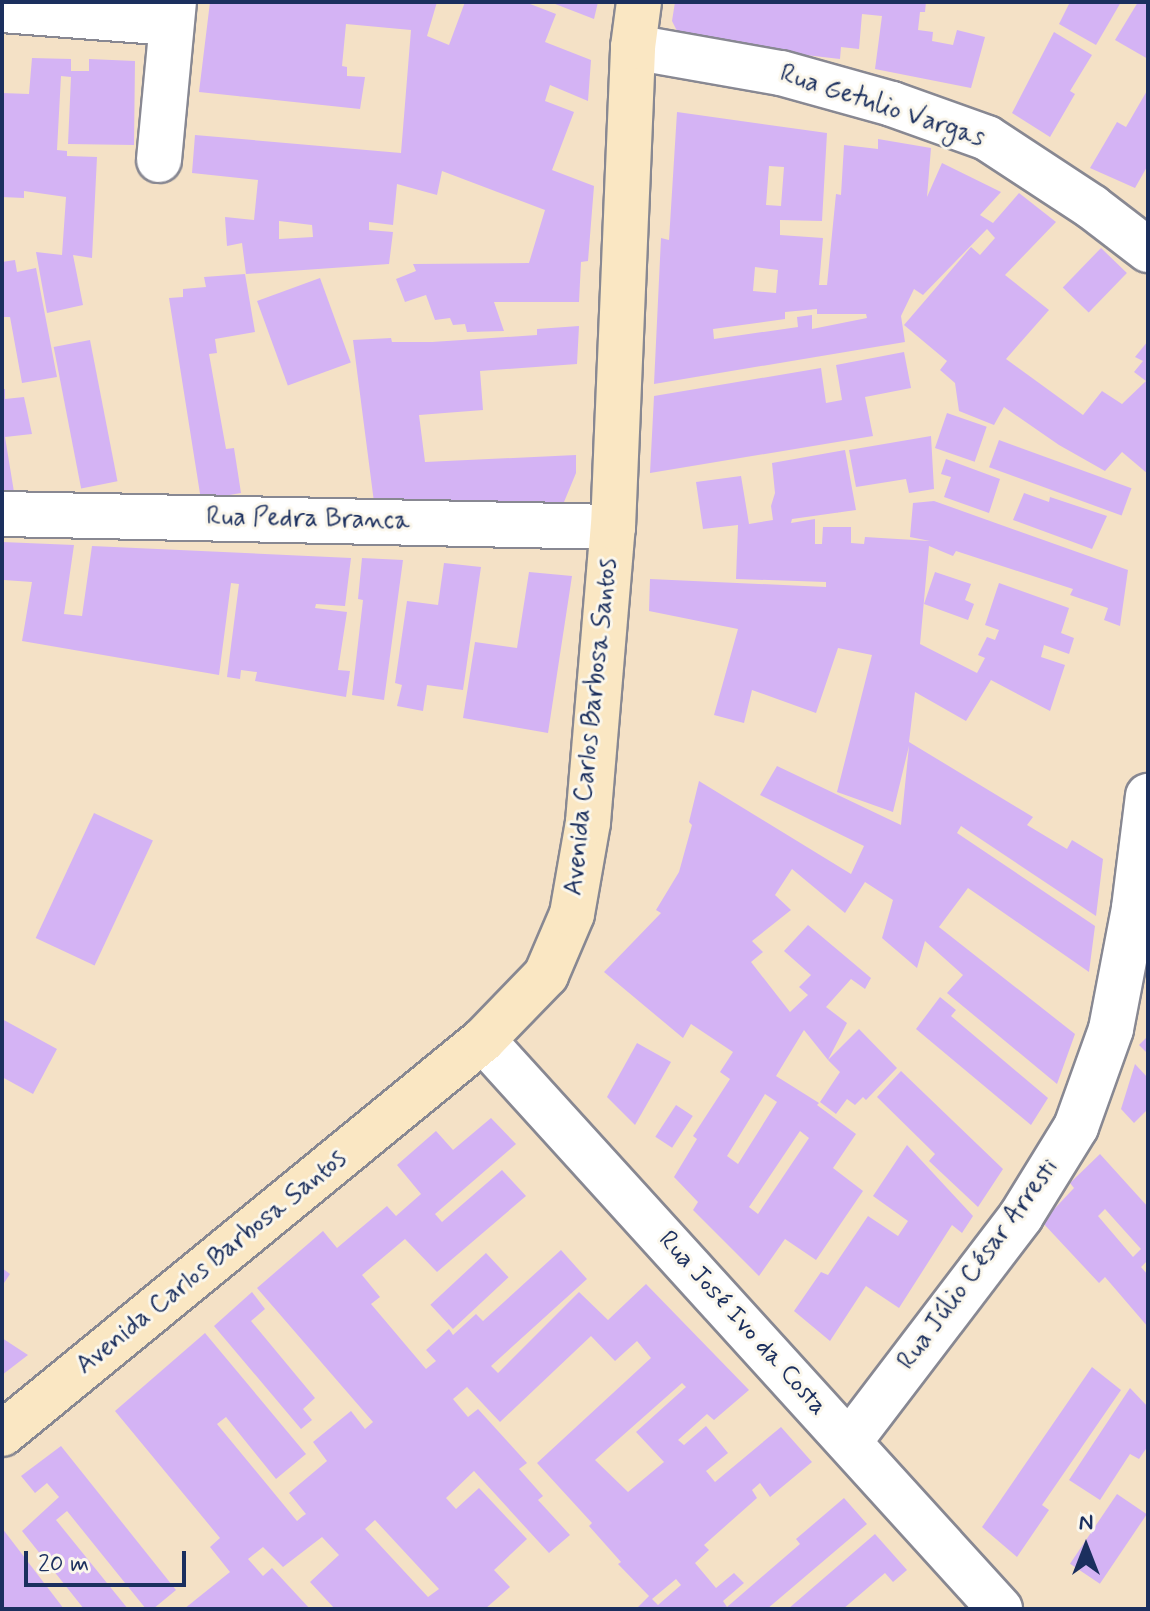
<!DOCTYPE html>
<html>
<head>
<meta charset="utf-8">
<style>
  body { margin:0 }
  #map { position:relative; width:1150px; height:1611px; overflow:hidden; background:#f4e1c6; font-family:Mynerve,sans-serif }
  div>[style] { position:absolute }
  .building>* { inset:0; background:#d4b3f4; transform-origin:0 0 }
  .roads { filter:drop-shadow(2px 0 #888892) drop-shadow(-2px 0 #888892) drop-shadow(0 2px #888892) drop-shadow(0 -2px #888892) }
  .minor>* { height:44px; margin:-22px; padding:0 22px; transform-origin:22px; border-radius:22px; background:#fff }
  .secondary>* { height:44px; margin:-22px; padding:0 22px; transform-origin:22px; border-radius:22px; background:#fae7c3 }
  span { translate:-50% -50%; white-space:nowrap; text-align:center; line-height:1.15; -webkit-text-stroke:6px #fbf7ec; paint-order:stroke }
  .street-label { font-size:26px; color:#1b2f5e }
  .frame { position:absolute; inset:0; border:4px solid #1b2f5e; pointer-events:none }
  .north { position:absolute; left:1046px; top:1507px; width:80px; height:80px; -webkit-text-stroke:6px #fbf7ec; paint-order:stroke; rotate:0deg; font-size:22px; font-weight:700; line-height:32px; text-align:center; color:#1b2f5e }
  .north::after { content:''; display:block; margin:auto; width:28px; height:36px; background:#1b2f5e; clip-path:polygon(50% 0,100% 100%,50% 72%,0 100%) }
  .scale { position:absolute; left:24px; top:1551px; width:162px; height:36px; box-sizing:border-box; border:4px solid #1b2f5e; border-top:0; padding-left:10px; font-size:24px; line-height:28px; white-space:nowrap; color:#1b2f5e; -webkit-text-stroke:6px #fbf7ec; paint-order:stroke }
</style>
</head>
<body>
<div id="map">
  <div class="building">
    <div style="clip-path:polygon(evenodd,210px 2px,437px 2px,427px 36px,449px 45px,465px 2px,525px 2px,556px 14px,545px 42px,591px 60px,588px 101px,550px 85px,545px 101px,574px 112px,552px 170px,594px 186px,588px 261px,581px 262px,579px 302px,494px 302px,504px 331px,467px 332px,465px 324px,453px 325px,450px 318px,435px 320px,426px 295px,405px 302px,396px 279px,416px 271px,413px 264px,529px 263px,545px 210px,442px 171px,437px 195px,397px 184px,393px 225px,369px 222px,369px 230px,393px 232px,389px 264px,246px 274px,242px 243px,227px 246px,225px 217px,254px 220px,258px 180px,192px 173px,195px 135px,401px 153px,411px 30px,346px 24px,342px 66px,347px 67px,347px 76px,365px 77px,360px 109px,199px 92px,210px 2px,279px 221px,312px 225px,313px 237px,279px 239px,279px 221px)"></div>
    <div style="clip-path:polygon(550px 2px,598px 2px,594px 19px)"></div>
    <div style="clip-path:polygon(675px 2px,926px 2px,925px 12px,920px 12px,918px 30px,933px 32px,932px 41px,953px 45px,957px 30px,985px 37px,971px 88px,875px 69px,882px 16px,862px 14px,859px 49px,841px 47px,840px 59px,682px 41px,672px 21px)"></div>
    <div style="clip-path:polygon(1070px 2px,1121px 2px,1096px 45px,1059px 24px)"></div>
    <div style="clip-path:polygon(1138px 2px,1148px 2px,1148px 59px,1115px 40px)"></div>
    <div style="clip-path:polygon(1054px 32px,1092px 55px,1070px 91px,1075px 94px,1050px 137px,1012px 113px)"></div>
    <div style="clip-path:polygon(32px 58px,71px 59px,71px 71px,89px 71px,89px 59px,135px 61px,134px 145px,68px 144px,71px 77px,61px 76px,57px 150px,67px 151px,67px 156px,97px 157px,92px 258px,73px 255px,83px 305px,47px 313px,36px 252px,62px 255px,66px 197px,24px 191px,24px 198px,2px 197px,2px 93px,29px 94px)"></div>
    <div style="clip-path:polygon(1148px 89px,1148px 165px,1135px 188px,1090px 168px,1117px 122px,1126px 127px)"></div>
    <div style="clip-path:polygon(evenodd,677px 112px,827px 133px,822px 221px,780px 220px,780px 235px,823px 238px,819px 285px,827px 285px,836px 194px,841px 195px,844px 145px,878px 149px,878px 139px,931px 148px,927px 197px,942px 163px,1001px 192px,980px 215px,993px 223px,1019px 193px,1056px 222px,1005px 275px,1049px 310px,1006px 359px,1083px 415px,1102px 391px,1122px 404px,1146px 381px,1134px 372px,1143px 361px,1135px 357px,1148px 341px,1148px 474px,1122px 452px,1105px 471px,1059px 445px,1004px 407px,994px 425px,959px 411px,955px 383px,940px 370px,947px 361px,904px 325px,971px 247px,980px 255px,995px 238px,987px 229px,923px 295px,914px 289px,901px 316px,905px 342px,654px 384px,661px 238px,669px 240px,677px 112px,769px 166px,784px 167px,781px 206px,766px 205px,769px 166px,677px 112px,755px 267px,778px 270px,776px 293px,753px 291px,755px 267px,677px 112px,817px 309px,817px 314px,866px 314px,867px 318px,812px 329px,812px 315px,797px 317px,798px 327px,714px 339px,713px 329px,785px 319px,785px 312px,817px 309px)"></div>
    <div style="left:1101px;top:248px;width:36px;height:55px;rotate:44deg"></div>
    <div style="clip-path:polygon(15px 260px,17px 272px,36px 268px,57px 377px,22px 383px,10px 317px,2px 317px,2px 262px)"></div>
    <div style="clip-path:polygon(245px 274px,255px 332px,215px 339px,217px 353px,209px 354px,226px 449px,234px 448px,241px 493px,201px 500px,169px 298px,183px 297px,183px 289px,206px 287px,204px 277px)"></div>
    <div style="left:320px;top:278px;width:90px;height:67px;rotate:70deg"></div>
    <div style="clip-path:polygon(579px 326px,577px 364px,480px 371px,483px 410px,419px 415px,425px 462px,576px 455px,576px 473px,564px 502px,375px 510px,353px 340px,391px 338px,392px 342px,432px 342px,537px 335px,537px 329px)"></div>
    <div style="left:90px;top:340px;width:144px;height:37px;rotate:79deg"></div>
    <div style="clip-path:polygon(904px 352px,911px 388px,865px 397px,873px 436px,650px 473px,654px 396px,821px 368px,826px 403px,842px 400px,836px 365px)"></div>
    <div style="clip-path:polygon(2px 389px,5px 389px,5px 399px,24px 397px,32px 434px,5px 437px,14px 492px,2px 492px)"></div>
    <div style="left:947px;top:413px;width:42px;height:37px;rotate:19deg"></div>
    <div style="clip-path:polygon(931px 436px,934px 489px,909px 493px,906px 479px,856px 487px,849px 450px)"></div>
    <div style="left:999px;top:440px;width:141px;height:29px;rotate:20deg"></div>
    <div style="clip-path:polygon(evenodd,845px 450px,856px 510px,792px 519px,791px 523px,815px 519px,815px 544px,822px 544px,823px 527px,851px 527px,851px 543px,864px 544px,865px 537px,930px 541px,910px 537px,913px 503px,934px 501px,1128px 570px,1120px 626px,1104px 620px,1108px 608px,1070px 595px,1073px 589px,956px 551px,953px 556px,929px 546px,920px 644px,977px 673px,985px 658px,978px 655px,987px 637px,995px 640px,999px 630px,985px 625px,999px 583px,1069px 608px,1061px 633px,1074px 638px,1069px 654px,1044px 645px,1041px 657px,1065px 665px,1050px 711px,991px 680px,966px 721px,915px 692px,909px 742px,1033px 817px,1027px 825px,1067px 849px,1072px 840px,1103px 859px,1096px 916px,961px 826px,957px 833px,1095px 926px,1089px 972px,968px 888px,939px 927px,1075px 1034px,1057px 1084px,947px 993px,963px 975px,925px 941px,917px 968px,882px 938px,893px 900px,865px 882px,845px 913px,792px 869px,775px 895px,791px 910px,752px 941px,763px 952px,751px 962px,790px 1012px,808px 995px,799px 987px,811px 975px,784px 951px,808px 925px,871px 978px,865px 989px,851px 979px,826px 1007px,847px 1023px,828px 1060px,859px 1029px,897px 1068px,866px 1100px,863px 1097px,855px 1105px,847px 1099px,836px 1114px,820px 1102px,840px 1072px,828px 1060px,804px 1030px,776px 1076px,819px 1103px,817px 1105px,856px 1134px,833px 1168px,863px 1191px,816px 1260px,785px 1239px,759px 1276px,693px 1210px,698px 1202px,674px 1177px,697px 1139px,693px 1136px,730px 1079px,720px 1072px,733px 1052px,691px 1024px,683px 1038px,604px 972px,661px 913px,656px 910px,679px 872px,692px 825px,689px 822px,699px 781px,851px 874px,864px 846px,760px 795px,777px 766px,901px 825px,909px 746px,893px 812px,837px 792px,872px 655px,838px 648px,816px 713px,752px 690px,744px 723px,714px 715px,738px 629px,649px 611px,650px 579px,826px 587px,826px 582px,736px 579px,738px 525px,703px 529px,696px 482px,741px 476px,749px 524px,773px 520px,771px 506px,775px 493px,772px 463px,845px 450px,765px 1094px,777px 1102px,738px 1164px,727px 1156px,765px 1094px,845px 450px,800px 1131px,809px 1138px,758px 1214px,749px 1207px,800px 1131px)"></div>
    <div style="clip-path:polygon(946px 459px,1000px 479px,989px 513px,944px 497px,951px 477px,941px 474px)"></div>
    <div style="clip-path:polygon(1024px 493px,1049px 502px,1050px 497px,1107px 516px,1092px 549px,1013px 520px)"></div>
    <div style="clip-path:polygon(2px 542px,74px 545px,64px 614px,82px 616px,92px 546px,351px 558px,345px 606px,316px 604px,315px 608px,347px 612px,338px 670px,350px 671px,346px 697px,255px 681px,257px 672px,241px 670px,240px 679px,227px 677px,239px 584px,231px 583px,219px 675px,22px 641px,32px 582px,4px 580px)"></div>
    <div style="clip-path:polygon(362px 558px,403px 560px,384px 700px,352px 695px,363px 600px,358px 599px)"></div>
    <div style="clip-path:polygon(444px 563px,481px 567px,463px 690px,427px 685px,423px 711px,397px 706px,402px 685px,395px 683px,407px 601px,438px 605px)"></div>
    <div style="clip-path:polygon(529px 572px,572px 576px,548px 733px,463px 718px,475px 642px,517px 648px)"></div>
    <div style="clip-path:polygon(935px 572px,971px 584px,965px 600px,974px 604px,968px 620px,924px 604px)"></div>
    <div style="left:94px;top:813px;width:65px;height:138px;rotate:25deg"></div>
    <div style="clip-path:polygon(940px 997px,956px 1010px,951px 1016px,1048px 1098px,1031px 1125px,916px 1029px)"></div>
    <div style="clip-path:polygon(2px 1019px,57px 1049px,33px 1094px,2px 1077px)"></div>
    <div style="clip-path:polygon(1148px 1036px,1148px 1054px,1139px 1045px)"></div>
    <div style="clip-path:polygon(637px 1043px,671px 1062px,635px 1125px,607px 1097px)"></div>
    <div style="clip-path:polygon(1135px 1064px,1148px 1078px,1148px 1109px,1134px 1123px,1121px 1109px)"></div>
    <div style="clip-path:polygon(901px 1071px,1003px 1169px,978px 1207px,929px 1161px,935px 1154px,877px 1097px)"></div>
    <div style="left:676px;top:1105px;width:20px;height:38px;rotate:33deg"></div>
    <div style="clip-path:polygon(evenodd,491px 1118px,516px 1144px,435px 1214px,442px 1222px,502px 1170px,526px 1196px,437px 1272px,405px 1239px,362px 1275px,380px 1297px,371px 1304px,426px 1369px,436px 1361px,426px 1350px,449px 1329px,453px 1335px,476px 1314px,483px 1321px,561px 1250px,587px 1279px,491px 1366px,498px 1373px,579px 1292px,608px 1320px,646px 1284px,749px 1390px,714px 1420px,707px 1414px,678px 1440px,684px 1445px,706px 1426px,728px 1453px,706px 1471px,715px 1482px,781px 1427px,812px 1462px,770px 1497px,760px 1483px,752px 1490px,757px 1498px,704px 1545px,709px 1550px,695px 1563px,716px 1588px,734px 1573px,744px 1583px,723px 1601px,727px 1607px,800px 1544px,796px 1539px,844px 1498px,867px 1524px,767px 1609px,636px 1609px,649px 1596px,618px 1564px,621px 1562px,589px 1526px,592px 1523px,537px 1463px,651px 1358px,637px 1341px,615px 1361px,591px 1336px,500px 1422px,467px 1387px,453px 1399px,468px 1417px,478px 1409px,527px 1463px,519px 1469px,543px 1496px,538px 1500px,570px 1535px,549px 1553px,474px 1471px,446px 1498px,456px 1509px,479px 1488px,527px 1539px,494px 1570px,510px 1587px,485px 1609px,335px 1609px,310px 1582px,339px 1555px,322px 1537px,283px 1567px,263px 1547px,248px 1559px,263px 1576px,272px 1568px,310px 1609px,184px 1609px,230px 1572px,210px 1547px,220px 1538px,115px 1411px,205px 1333px,306px 1454px,276px 1479px,226px 1417px,217px 1424px,297px 1521px,303px 1516px,306px 1514px,289px 1493px,327px 1461px,313px 1442px,351px 1411px,365px 1429px,373px 1422px,257px 1288px,323px 1231px,337px 1248px,387px 1206px,396px 1216px,421px 1194px,397px 1165px,436px 1131px,453px 1150px,491px 1118px,682px 1383px,686px 1387px,636px 1432px,664px 1462px,628px 1492px,595px 1460px,682px 1383px,491px 1118px,375px 1520px,439px 1589px,428px 1597px,365px 1529px,375px 1520px,491px 1118px,676px 1579px,681px 1585px,658px 1605px,652px 1599px,676px 1579px)"></div>
    <div style="clip-path:polygon(907px 1145px,973px 1216px,962px 1233px,952px 1225px,899px 1308px,866px 1286px,830px 1341px,794px 1311px,821px 1272px,828px 1275px,868px 1216px,898px 1236px,908px 1221px,873px 1196px)"></div>
    <div style="clip-path:polygon(evenodd,1100px 1154px,1148px 1207px,1148px 1260px,1141px 1267px,1148px 1275px,1148px 1327px,1105px 1277px,1099px 1283px,1042px 1222px,1074px 1188px,1070px 1183px,1100px 1154px,1105px 1209px,1141px 1249px,1133px 1257px,1098px 1216px,1105px 1209px)"></div>
    <div style="left:486px;top:1253px;width:33px;height:76px;rotate:47deg"></div>
    <div style="clip-path:polygon(2px 1268px,10px 1274px,2px 1286px)"></div>
    <div style="clip-path:polygon(252px 1292px,265px 1309px,251px 1321px,315px 1398px,303px 1409px,312px 1420px,301px 1429px,214px 1326px)"></div>
    <div style="clip-path:polygon(2px 1338px,28px 1355px,2px 1375px)"></div>
    <div style="clip-path:polygon(1092px 1367px,1121px 1390px,1042px 1505px,1049px 1510px,1017px 1557px,982px 1527px)"></div>
    <div style="clip-path:polygon(1130px 1388px,1148px 1407px,1148px 1446px,1139px 1459px,1130px 1454px,1100px 1500px,1069px 1480px)"></div>
    <div style="clip-path:polygon(61px 1446px,176px 1590px,153px 1609px,146px 1609px,67px 1511px,56px 1520px,128px 1609px,84px 1609px,22px 1531px,59px 1497px,47px 1483px,35px 1493px,21px 1476px)"></div>
    <div style="left:1117px;top:1494px;width:36px;height:84px;rotate:34deg"></div>
    <div style="clip-path:polygon(2px 1528px,64px 1609px,2px 1609px)"></div>
    <div style="clip-path:polygon(875px 1534px,907px 1570px,893px 1582px,885px 1573px,843px 1609px,788px 1609px)"></div>
  </div>
  <div class="roads">
    <div class="minor">
      <div style="left:2px;top:10px;width:170px;rotate:4.4deg"></div>
      <div style="left:633px;top:47px;width:150px;rotate:10deg"></div>
      <div style="left:781px;top:73px;width:115px;rotate:15.6deg"></div>
      <div style="left:892px;top:104px;width:101px;rotate:19.7deg"></div>
      <div style="left:987px;top:138px;width:126px;rotate:33.3deg"></div>
      <div style="left:1092px;top:207px;width:71px;rotate:37.5deg"></div>
      <div style="left:159px;top:160px;width:159px;rotate:-84.6deg"></div>
      <div style="left:2px;top:514px;width:611px;rotate:1.22deg"></div>
      <div style="left:483px;top:1040px;width:769px;rotate:47.74deg"></div>
      <div style="left:849px;top:1442px;width:284px;rotate:-52.7deg"></div>
      <div style="left:1021px;top:1216px;width:105px;rotate:-58.3deg"></div>
      <div style="left:1076px;top:1127px;width:104px;rotate:-70.3deg"></div>
      <div style="left:1111px;top:1029px;width:123px;rotate:-79.2deg"></div>
      <div style="left:1134px;top:908px;width:113px;rotate:-82.9deg"></div>
    </div>
    <div class="secondary">
      <div style="left:2px;top:1434px;width:622px;rotate:-39.32deg"></div>
      <div style="left:483px;top:1040px;width:91px;rotate:-45.9deg"></div>
      <div style="left:546px;top:975px;width:66px;rotate:-66.9deg"></div>
      <div style="left:572px;top:914px;width:93px;rotate:-80.1deg"></div>
      <div style="left:588px;top:822px;width:296px;rotate:-85.2deg"></div>
      <div style="left:613px;top:527px;width:480px;rotate:-87.6deg"></div>
      <div style="left:633px;top:47px;width:45px;rotate:-82.4deg"></div>
    </div>
  </div>
  <div class="street-label">
    <span style="left:882px;top:107px;rotate:18deg">Rua Getulio Vargas</span>
    <span style="left:308px;top:520px;rotate:1deg">Rua Pedra Branca</span>
    <span style="left:592px;top:727px;rotate:-84deg">Avenida Carlos Barbosa Santos</span>
    <span style="left:212px;top:1263px;rotate:-39deg">Avenida Carlos Barbosa Santos</span>
    <span style="left:979px;top:1265px;rotate:-54deg">Rua Júlio César Arresti</span>
    <span style="left:742px;top:1324px;rotate:48deg">Rua José Ivo da Costa</span>
  </div>
  <div class="frame"></div>
  <div class="north">N</div>
  <div class="scale">20 m</div>
</div>
</body>
</html>
